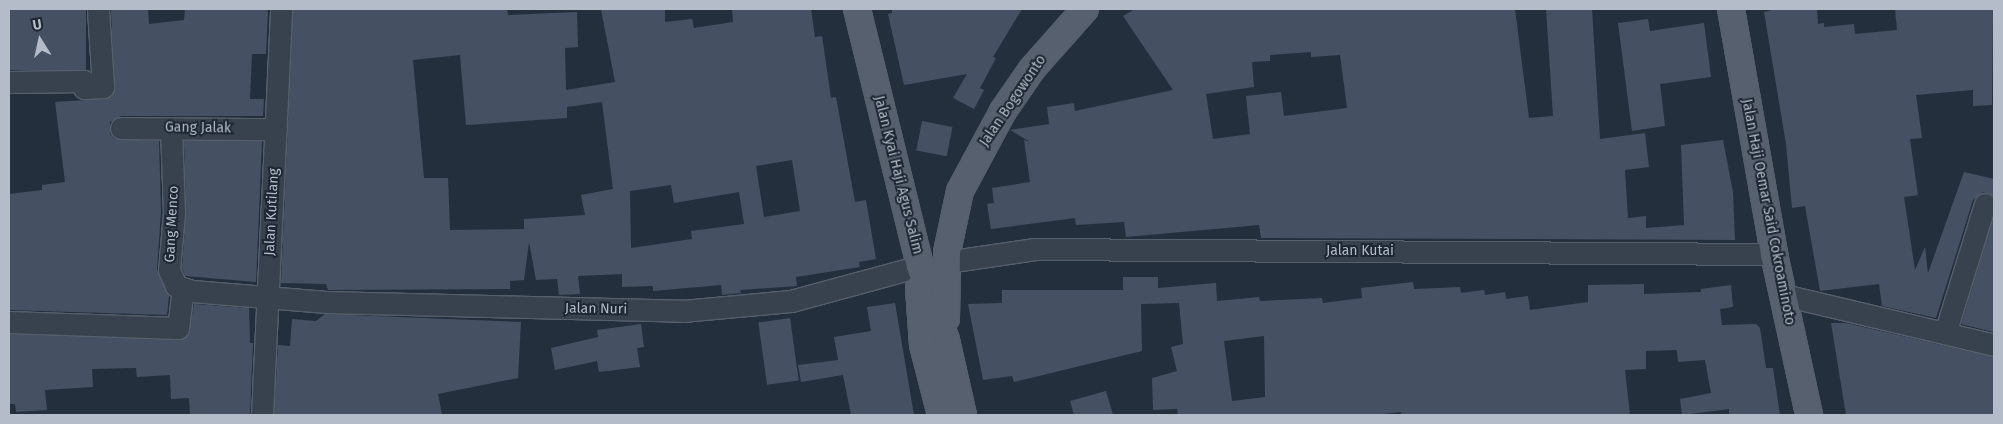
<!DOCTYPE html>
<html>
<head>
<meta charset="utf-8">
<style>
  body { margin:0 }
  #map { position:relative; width:2003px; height:424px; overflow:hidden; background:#242f3e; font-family:"Fira Sans",sans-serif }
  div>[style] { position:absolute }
  .building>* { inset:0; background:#455162; transform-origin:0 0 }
  .roads { filter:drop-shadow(1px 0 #565f6c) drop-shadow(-1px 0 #565f6c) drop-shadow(0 1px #565f6c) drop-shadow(0 -1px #565f6c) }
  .minor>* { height:21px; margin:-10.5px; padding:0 10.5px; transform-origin:10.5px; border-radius:10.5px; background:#38414e }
  .major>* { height:26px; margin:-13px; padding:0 13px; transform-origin:13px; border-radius:13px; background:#56606e }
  span { translate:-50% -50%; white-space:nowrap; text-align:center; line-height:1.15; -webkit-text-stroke:4px #1d2633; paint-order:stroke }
  .street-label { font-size:14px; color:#b4bcc9 }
  .frame { position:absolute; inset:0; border:10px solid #b4bcc9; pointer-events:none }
  .north { position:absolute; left:15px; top:15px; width:50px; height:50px; -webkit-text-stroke:4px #1d2633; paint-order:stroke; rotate:350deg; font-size:14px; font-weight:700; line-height:20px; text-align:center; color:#b4bcc9 }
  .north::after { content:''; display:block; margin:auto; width:18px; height:22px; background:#b4bcc9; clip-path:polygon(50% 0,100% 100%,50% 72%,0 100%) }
</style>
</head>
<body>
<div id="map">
  <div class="building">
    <div style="left:9px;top:9px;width:77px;height:61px"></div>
    <div style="clip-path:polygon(111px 9px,148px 9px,149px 24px,184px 20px,185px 9px,268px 9px,266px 54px,252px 54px,250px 99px,264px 99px,263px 116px,121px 116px,110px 122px,110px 134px,115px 139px,159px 141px,161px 212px,157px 269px,169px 296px,167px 315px,9px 310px,9px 194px,42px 190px,42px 185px,65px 182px,55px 102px,104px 99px,114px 93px)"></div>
    <div style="clip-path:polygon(evenodd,293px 9px,507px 9px,508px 15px,577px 12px,578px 47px,565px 48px,566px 90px,615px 82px,601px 9px,665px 9px,665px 22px,692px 19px,694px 28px,733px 22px,732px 9px,811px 9px,815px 37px,822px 36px,831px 98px,836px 97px,855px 202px,866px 200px,876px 259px,859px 262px,860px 267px,796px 277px,797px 286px,740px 290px,741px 293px,722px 295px,721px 285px,653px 291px,653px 286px,622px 287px,622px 274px,578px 276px,580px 294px,559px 295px,557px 279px,536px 280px,529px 242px,524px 280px,510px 281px,510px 289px,328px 290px,326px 284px,281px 283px,293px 9px,460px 55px,466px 125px,567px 118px,567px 107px,602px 102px,613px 189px,581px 195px,585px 215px,524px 219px,524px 229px,450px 230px,448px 178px,424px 178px,413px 60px,460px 55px,293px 9px,792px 160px,800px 211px,764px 217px,756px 166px,792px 160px,293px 9px,671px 185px,674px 203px,739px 192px,744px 224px,691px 231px,692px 239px,631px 248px,630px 191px,671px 185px)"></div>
    <div style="clip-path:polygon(892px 9px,1022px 9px,993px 57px,996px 58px,980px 88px,984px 90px,974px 109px,953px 98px,967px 74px,904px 85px,888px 14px,892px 13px)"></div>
    <div style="clip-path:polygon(evenodd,1135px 9px,1515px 9px,1529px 118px,1553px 116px,1546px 9px,1592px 9px,1600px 139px,1645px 133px,1649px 167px,1625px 170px,1628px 218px,1646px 216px,1646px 228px,1684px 225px,1681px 145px,1723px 140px,1733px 192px,1735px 240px,1261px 238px,1259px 225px,1126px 237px,1124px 222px,1076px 225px,1075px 218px,991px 229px,987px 204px,994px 203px,992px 188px,1030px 182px,1024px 140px,1030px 142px,1010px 130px,1049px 124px,1047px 107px,1074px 103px,1075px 111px,1173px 90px,1123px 16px,1135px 9px,1311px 52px,1311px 57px,1340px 55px,1347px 108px,1284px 116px,1281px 92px,1246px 96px,1250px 134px,1213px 139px,1206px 94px,1254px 87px,1252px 62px,1270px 61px,1270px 55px,1311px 52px)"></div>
    <div style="clip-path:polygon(1776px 9px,1817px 9px,1818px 24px,1824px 23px,1824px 27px,1854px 24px,1855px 34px,1897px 30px,1895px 9px,1993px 9px,1992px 105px,1973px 106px,1973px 90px,1916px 95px,1922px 138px,1910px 139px,1918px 195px,1904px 197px,1915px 270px,1925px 247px,1928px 273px,1964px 172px,1994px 179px,1994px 196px,1983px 192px,1973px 200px,1936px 318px,1882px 306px,1879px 284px,1820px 291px,1805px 206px,1792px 208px,1786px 144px,1764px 12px)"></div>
    <div style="clip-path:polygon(1648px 19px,1650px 31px,1704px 23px,1711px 77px,1660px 84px,1665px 126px,1632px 131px,1618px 23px)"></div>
    <div style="left:922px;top:121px;width:31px;height:30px;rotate:11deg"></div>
    <div style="clip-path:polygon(184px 141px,262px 141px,256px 282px,185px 276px,182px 268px,186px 212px)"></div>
    <div style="clip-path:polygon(1994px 216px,1994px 329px,1993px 332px,1961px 324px)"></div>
    <div style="clip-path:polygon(evenodd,1123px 277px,1158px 277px,1158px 288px,1216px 283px,1217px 301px,1259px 297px,1260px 301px,1322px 298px,1323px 303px,1362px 298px,1361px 288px,1413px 282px,1414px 289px,1460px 287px,1461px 293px,1484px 290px,1485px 295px,1505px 292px,1506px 299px,1528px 296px,1530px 310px,1588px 302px,1588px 285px,1644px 284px,1644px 294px,1701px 292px,1701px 289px,1731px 285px,1733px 307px,1720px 309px,1722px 325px,1756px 324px,1760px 328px,1766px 368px,1773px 368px,1780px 415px,1729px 415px,1729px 409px,1682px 415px,1680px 399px,1711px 393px,1705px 360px,1678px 362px,1677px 350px,1646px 351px,1646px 369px,1625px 370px,1630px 415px,1402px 415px,1401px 412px,1374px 415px,1178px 415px,1177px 409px,1153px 410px,1152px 378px,1177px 371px,1171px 347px,1183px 344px,1179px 303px,1141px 304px,1142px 351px,1014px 382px,1012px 376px,983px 380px,968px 304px,1002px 303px,1002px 290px,1123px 290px,1123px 277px,1264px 336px,1265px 397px,1232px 401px,1224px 341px,1264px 336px)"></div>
    <div style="clip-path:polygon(895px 303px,914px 415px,851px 415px,843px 375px,801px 382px,798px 365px,838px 360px,834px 337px,871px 331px,867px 307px)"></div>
    <div style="clip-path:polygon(194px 304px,249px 308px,250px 343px,253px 343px,250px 415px,190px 415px,189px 398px,171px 399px,170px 375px,137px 377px,136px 368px,92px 369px,93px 387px,45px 390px,47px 410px,16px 412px,15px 404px,9px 404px,9px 334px,178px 340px,188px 335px)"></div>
    <div style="clip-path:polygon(325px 314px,521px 322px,518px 378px,438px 394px,442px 415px,274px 415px,278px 345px,290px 346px,292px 319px,316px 321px)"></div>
    <div style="left:790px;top:318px;width:63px;height:32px;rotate:82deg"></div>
    <div style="clip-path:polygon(1831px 323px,1846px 323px,1994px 357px,1994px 415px,1846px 415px)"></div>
    <div style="clip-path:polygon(641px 324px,644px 347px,637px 348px,640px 367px,599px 372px,597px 361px,555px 370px,551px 348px,598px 337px,597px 330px)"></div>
    <div style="clip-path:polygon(1106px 391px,1113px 415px,1074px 415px,1070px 401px)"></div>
  </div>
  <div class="roads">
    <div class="minor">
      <div style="left:9px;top:82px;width:75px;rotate:-0.8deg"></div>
      <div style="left:84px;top:81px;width:7px;rotate:90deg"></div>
      <div style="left:84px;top:88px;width:19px;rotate:-3deg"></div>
      <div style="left:103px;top:87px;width:78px;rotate:-93.7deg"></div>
      <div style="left:121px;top:128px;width:155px;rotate:0.4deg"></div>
      <div style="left:171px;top:128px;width:84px;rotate:88deg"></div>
      <div style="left:174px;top:212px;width:58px;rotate:94.9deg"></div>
      <div style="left:169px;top:270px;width:17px;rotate:66deg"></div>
      <div style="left:176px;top:286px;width:17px;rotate:17deg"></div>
      <div style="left:192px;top:291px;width:135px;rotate:4.7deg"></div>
      <div style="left:327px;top:302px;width:356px;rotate:1.4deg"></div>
      <div style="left:683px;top:311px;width:108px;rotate:-5.3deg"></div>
      <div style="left:791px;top:301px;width:134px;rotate:-15.2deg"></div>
      <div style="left:946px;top:262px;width:90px;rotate:-8.3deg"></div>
      <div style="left:1035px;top:249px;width:739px;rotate:0.39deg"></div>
      <div style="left:1783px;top:295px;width:217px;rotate:13.3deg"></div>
      <div style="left:9px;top:322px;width:169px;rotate:2deg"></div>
      <div style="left:178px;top:328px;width:40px;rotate:-82.9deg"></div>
      <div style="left:1945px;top:333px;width:135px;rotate:-72.8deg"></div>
      <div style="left:262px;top:415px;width:406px;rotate:-87.3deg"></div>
    </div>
    <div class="major">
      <div style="left:857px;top:9px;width:265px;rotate:76.2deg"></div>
      <div style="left:920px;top:266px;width:78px;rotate:70.6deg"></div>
      <div style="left:946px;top:340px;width:77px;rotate:77.2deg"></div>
      <div style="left:1731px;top:9px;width:249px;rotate:80deg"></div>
      <div style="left:1774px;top:254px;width:165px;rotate:77.7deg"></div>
      <div style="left:919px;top:288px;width:57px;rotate:86deg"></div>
      <div style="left:923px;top:345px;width:72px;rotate:75.6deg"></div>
      <div style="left:946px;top:319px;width:67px;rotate:-89.1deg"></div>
      <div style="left:947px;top:252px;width:62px;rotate:-78deg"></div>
      <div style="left:960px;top:191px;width:91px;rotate:-61.7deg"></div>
      <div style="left:1003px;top:111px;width:51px;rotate:-55.4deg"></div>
      <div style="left:1032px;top:69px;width:80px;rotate:-48.5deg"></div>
    </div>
  </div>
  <div class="street-label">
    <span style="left:1013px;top:101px;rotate:-56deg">Jalan Bogowonto</span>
    <span style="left:198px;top:128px;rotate:1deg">Gang Jalak</span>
    <span style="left:898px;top:175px;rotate:76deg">Jalan Kyai Haji Agus Salim</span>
    <span style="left:272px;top:212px;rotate:-87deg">Jalan Kutilang</span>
    <span style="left:1768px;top:212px;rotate:79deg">Jalan Haji Oemar Said Cokroaminoto</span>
    <span style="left:172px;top:224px;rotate:-87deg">Gang Menco</span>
    <span style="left:1360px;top:251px">Jalan Kutai</span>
    <span style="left:596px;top:309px;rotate:1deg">Jalan Nuri</span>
  </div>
  <div class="frame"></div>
  <div class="north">U</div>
</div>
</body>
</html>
